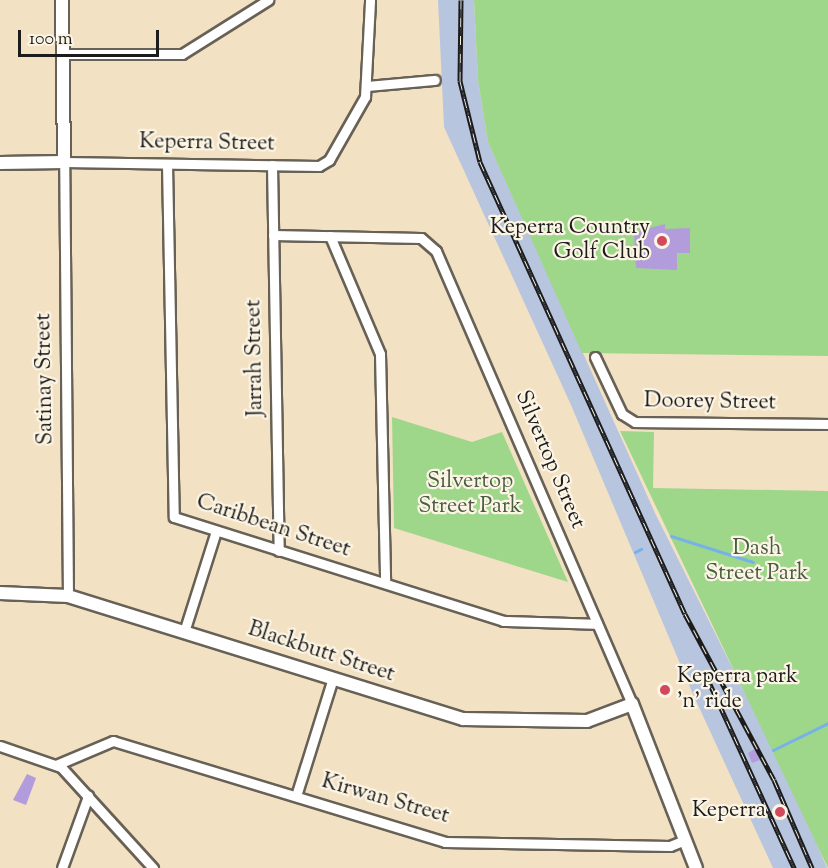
<!DOCTYPE html>
<html>
<head>
<meta charset="utf-8">
<style>
  body { margin:0 }
  #map { position:relative; width:828px; height:868px; overflow:hidden; background:#f3e1c3; font-family:"Sorts Mill Goudy",serif }
  div>[style] { position:absolute }
  .industrial>* { inset:0; background:#b7c5de }
  .green>* { inset:0; background:#9ed78a }
  .stream>* { height:3px; margin:-1.5px; padding:0 1.5px; transform-origin:1.5px; border-radius:1.5px; background:#76b2e8 }
  .building>* { inset:0; background:#b29cdc }
  .roads { filter:drop-shadow(2px 0 #676156) drop-shadow(-2px 0 #676156) drop-shadow(0 2px #676156) drop-shadow(0 -2px #676156) }
  .minor>* { height:9px; margin:-4.5px; padding:0 4.5px; transform-origin:4.5px; border-radius:4.5px; background:#fff }
  .tertiary>* { height:12px; margin:-6px; padding:0 6px; transform-origin:6px; border-radius:6px; background:#fff }
  .rail>* { height:5px; margin-top:-2.5px; transform-origin:0; background:repeating-linear-gradient(90deg,#fcf5e5 0 9px,#1c1c1c 0 18px); box-sizing:border-box; border-block:2px solid #1c1c1c }
  .dots>* { width:16px; height:16px; translate:-50% -50%; box-sizing:border-box; border:3px solid #fcf5e5; border-radius:50% }
  span { translate:-50% -50%; white-space:nowrap; text-align:center; line-height:1.15; -webkit-text-stroke:4.5px #fcf5e5; paint-order:stroke }
  .street-label { font-size:22px; color:#1c1c1c }
  .poi-label { font-size:22px; color:#1c1c1c }
  .right { translate:-100% -50%; text-align:right }
  .left { translate:0 -50%; text-align:left }
  .park-label { font-size:22px; color:#4a5d42 }
  .scale { position:absolute; left:18px; top:30px; width:141px; height:27px; box-sizing:border-box; border:3px solid #1c1c1c; border-top:0; padding-left:8px; font-size:18px; line-height:21px; white-space:nowrap; color:#1c1c1c; -webkit-text-stroke:4px #fcf5e5; paint-order:stroke }
</style>
</head>
<body>
<div id="map">
  <div class="industrial">
    <div style="clip-path:polygon(438px 0,474px 0,478px 80px,488px 142px,655px 513px,798px 799px,827px 868px,773px 868px,692px 692px,571px 405px,444px 127px)"></div>
  </div>
  <div class="green">
    <div style="clip-path:polygon(474px 0,828px 0,828px 356px,582px 353px,488px 142px,478px 80px)"></div>
    <div style="clip-path:polygon(392px 417px,472px 442px,502px 432px,568px 582px,394px 528px)"></div>
    <div style="clip-path:polygon(620px 431px,654px 432px,653px 488px,828px 491px,828px 868px)"></div>
  </div>
  <div class="stream">
    <div style="left:671px;top:536px;width:86px;rotate:17.6deg"></div>
    <div style="left:635px;top:552px;width:7px;rotate:-27deg"></div>
    <div style="left:773px;top:750px;width:61px;rotate:-26.1deg"></div>
  </div>
  <div class="building">
    <div style="clip-path:polygon(665px 224px,665px 229px,690px 228px,690px 253px,677px 253px,677px 270px,636px 268px,634px 232px)"></div>
    <div style="clip-path:polygon(755px 749px,760px 760px,752px 763px,748px 753px)"></div>
    <div style="clip-path:polygon(27px 774px,36px 778px,26px 805px,13px 800px)"></div>
  </div>
  <div class="roads">
    <div class="minor">
      <div style="left:64px;top:54px;width:118px"></div>
      <div style="left:182px;top:54px;width:102px;rotate:-32.1deg"></div>
      <div style="left:366px;top:86px;width:69px;rotate:-5deg"></div>
      <div style="left:167px;top:164px;width:353px;rotate:88.9deg"></div>
      <div style="left:174px;top:517px;width:345px;rotate:17.5deg"></div>
      <div style="left:503px;top:621px;width:94px;rotate:1.8deg"></div>
      <div style="left:272px;top:165px;width:386px;rotate:89deg"></div>
      <div style="left:273px;top:235px;width:148px;rotate:1.2deg"></div>
      <div style="left:421px;top:238px;width:20px;rotate:41deg"></div>
      <div style="left:436px;top:251px;width:494px;rotate:66.6deg"></div>
      <div style="left:330px;top:236px;width:128px;rotate:67deg"></div>
      <div style="left:380px;top:354px;width:229px;rotate:88.7deg"></div>
      <div style="left:595px;top:357px;width:63px;rotate:64.7deg"></div>
      <div style="left:622px;top:414px;width:15px;rotate:32deg"></div>
      <div style="left:635px;top:422px;width:193px;rotate:0.6deg"></div>
      <div style="left:68px;top:596px;width:434px;rotate:-90.5deg"></div>
      <div style="left:64px;top:162px;width:255px;rotate:0.9deg"></div>
      <div style="left:319px;top:166px;width:12px;rotate:-31deg"></div>
      <div style="left:329px;top:160px;width:73px;rotate:-60.3deg"></div>
      <div style="left:365px;top:97px;width:97px;rotate:-87deg"></div>
      <div style="left:184px;top:632px;width:106px;rotate:-72.4deg"></div>
      <div style="left:0;top:746px;width:65px;rotate:19deg"></div>
      <div style="left:61px;top:767px;width:137px;rotate:47.7deg"></div>
      <div style="left:56px;top:765px;width:62px;rotate:-22.8deg"></div>
      <div style="left:113px;top:741px;width:347px;rotate:16.9deg"></div>
      <div style="left:445px;top:842px;width:225px;rotate:1deg"></div>
      <div style="left:670px;top:846px;width:16px;rotate:-22deg"></div>
      <div style="left:296px;top:796px;width:124px;rotate:-72.6deg"></div>
      <div style="left:62px;top:868px;width:77px;rotate:-70.1deg"></div>
    </div>
    <div class="tertiary">
      <div style="left:0;top:163px;width:64px;rotate:-0.9deg"></div>
      <div style="left:64px;top:162px;width:162px;rotate:-90.7deg"></div>
      <div style="left:0;top:593px;width:68px;rotate:2.5deg"></div>
      <div style="left:68px;top:596px;width:414px;rotate:17.3deg"></div>
      <div style="left:463px;top:719px;width:124px;rotate:0.9deg"></div>
      <div style="left:587px;top:721px;width:48px;rotate:-20.7deg"></div>
      <div style="left:632px;top:704px;width:176px;rotate:68.7deg"></div>
    </div>
  </div>
  <div class="rail">
    <div style="left:461px;top:0;width:81px;rotate:90.7deg"></div>
    <div style="left:460px;top:81px;width:83px;rotate:76.1deg"></div>
    <div style="left:480px;top:162px;width:496px;rotate:65.6deg"></div>
    <div style="left:685px;top:614px;width:188px;rotate:61.8deg"></div>
    <div style="left:774px;top:780px;width:96px;rotate:66.6deg"></div>
    <div style="left:704px;top:671px;width:217px;rotate:65.4deg"></div>
  </div>
  <div class="dots">
    <div style="left:662px;top:241px;background:#d1495b"></div>
    <div style="left:665px;top:690px;background:#d1495b"></div>
    <div style="left:780px;top:812px;background:#d1495b"></div>
  </div>
  <div class="street-label">
    <span style="left:207px;top:144px;rotate:1deg">Keperra Street</span>
    <span style="left:256px;top:358px;rotate:-91deg">Jarrah Street</span>
    <span style="left:46px;top:379px;rotate:-91deg">Satinay Street</span>
    <span style="left:710px;top:403px;rotate:1deg">Doorey Street</span>
    <span style="left:549px;top:460px;rotate:67deg">Silvertop Street</span>
    <span style="left:273px;top:527px;rotate:18deg">Caribbean Street</span>
    <span style="left:321px;top:653px;rotate:18deg">Blackbutt Street</span>
    <span style="left:385px;top:800px;rotate:16deg">Kirwan Street</span>
  </div>
  <div class="poi-label">
    <span class="right" style="left:650px;top:241px">Keperra Country<br>Golf Club</span>
    <span class="left" style="left:677px;top:690px">Keperra park<br>'n' ride</span>
    <span class="right" style="left:766px;top:812px">Keperra</span>
  </div>
  <div class="park-label">
    <span style="left:470px;top:495px">Silvertop<br>Street Park</span>
    <span style="left:757px;top:562px">Dash<br>Street Park</span>
  </div>
  <div class="scale">100 m</div>
</div>
</body>
</html>
